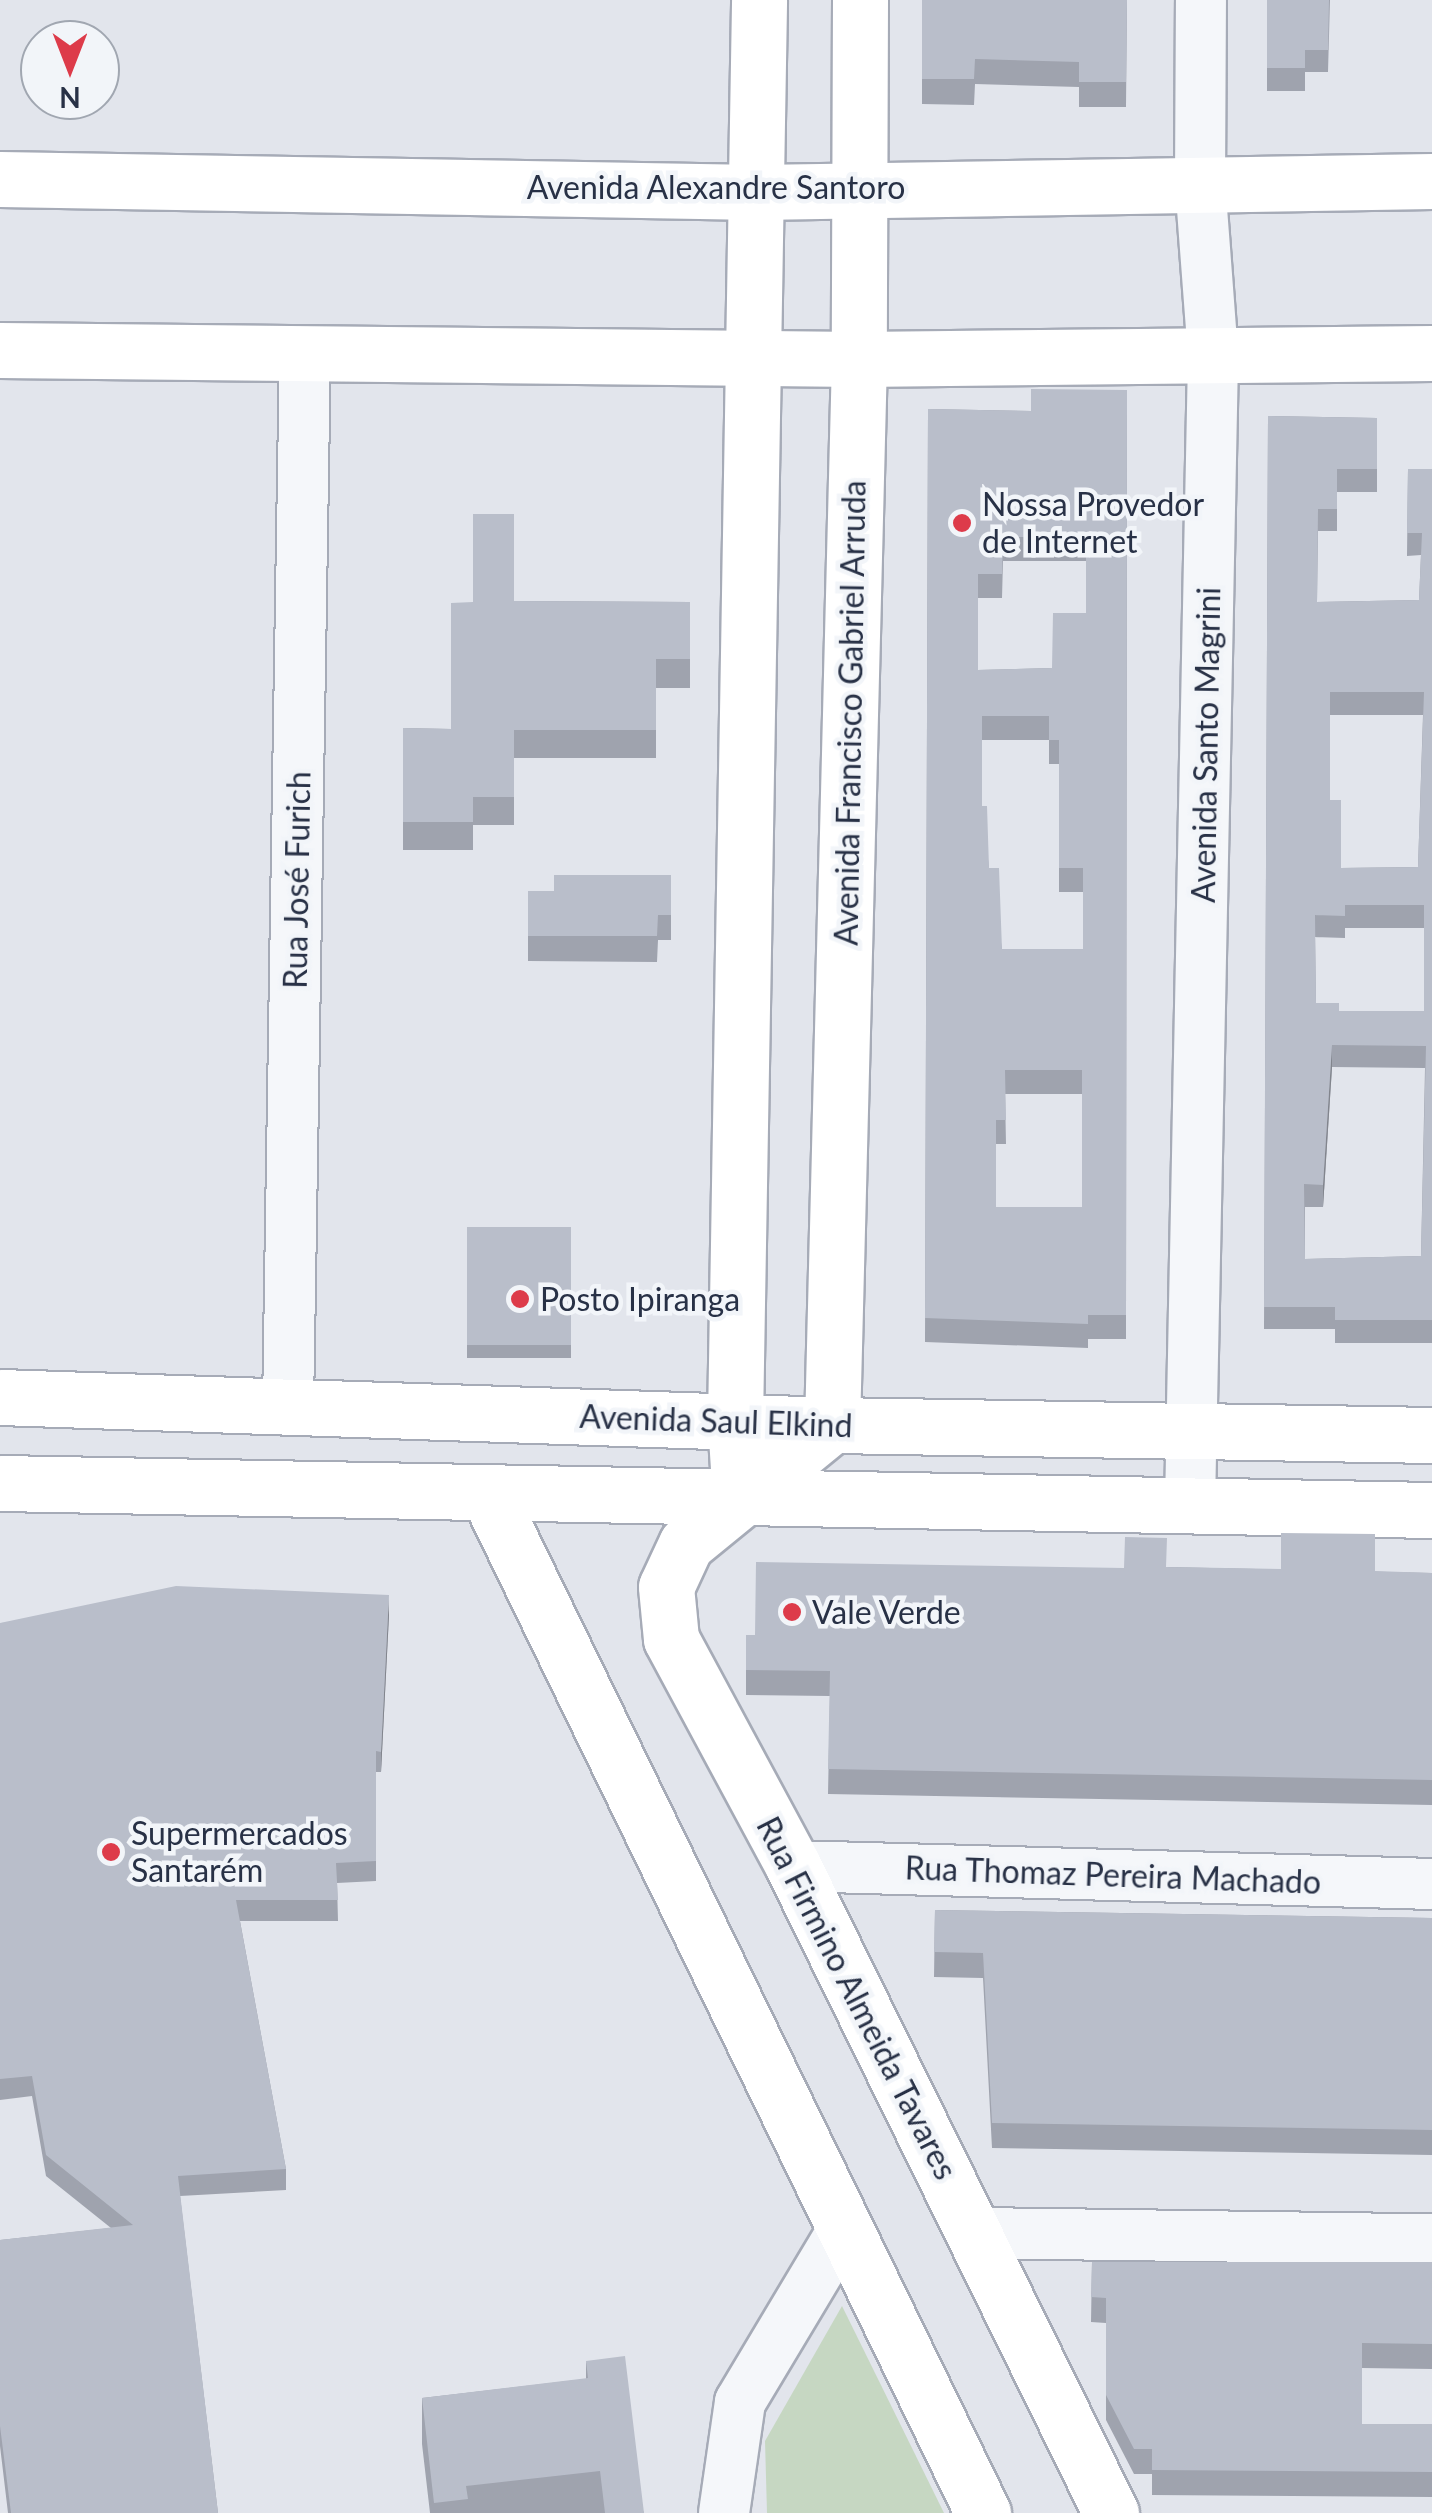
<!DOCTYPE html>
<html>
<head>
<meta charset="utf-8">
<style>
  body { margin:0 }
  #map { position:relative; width:1432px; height:2513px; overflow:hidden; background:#e2e5ec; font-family:Lato,sans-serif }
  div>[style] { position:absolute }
  .green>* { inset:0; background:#c6d7c2 }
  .roads { filter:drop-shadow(2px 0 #a6abb7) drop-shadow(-2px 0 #a6abb7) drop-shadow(0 2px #a6abb7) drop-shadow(0 -2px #a6abb7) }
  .street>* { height:50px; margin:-25px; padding:0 25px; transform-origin:25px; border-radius:25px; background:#f5f7fa }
  .secondary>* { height:55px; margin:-27.5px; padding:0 27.5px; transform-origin:27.5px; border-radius:27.5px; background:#fff }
  .wall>* { inset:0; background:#9fa3ae; transform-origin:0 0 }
  .shaded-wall>* { inset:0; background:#82858d }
  .building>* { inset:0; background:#b9beca; transform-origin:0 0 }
  .dots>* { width:28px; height:28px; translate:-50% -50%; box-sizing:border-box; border:5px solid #f2f5f9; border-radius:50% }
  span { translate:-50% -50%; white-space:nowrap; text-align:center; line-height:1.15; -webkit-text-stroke:9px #f2f5f9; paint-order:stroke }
  .street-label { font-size:32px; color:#283146 }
  .poi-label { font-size:32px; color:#283146 }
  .left { translate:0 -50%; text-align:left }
  .north { position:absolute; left:20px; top:20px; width:100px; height:100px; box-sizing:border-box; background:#f2f5f9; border:2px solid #a1a7b1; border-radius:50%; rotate:180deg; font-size:28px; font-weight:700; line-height:40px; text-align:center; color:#283146 }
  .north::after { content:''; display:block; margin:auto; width:35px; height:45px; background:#dd3b4a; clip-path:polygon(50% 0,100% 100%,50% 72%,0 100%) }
</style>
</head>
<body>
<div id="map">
  <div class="green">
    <div style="clip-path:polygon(842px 2306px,944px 2513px,767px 2513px,765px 2441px)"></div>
  </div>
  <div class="roads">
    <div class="street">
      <div style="left:288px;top:1408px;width:1056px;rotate:-89.08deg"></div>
      <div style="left:1190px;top:1505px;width:1150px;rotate:-88.85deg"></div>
      <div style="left:1213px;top:355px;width:172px;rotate:-94.3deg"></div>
      <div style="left:1200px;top:183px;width:183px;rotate:-89.7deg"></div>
      <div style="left:793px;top:1866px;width:639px;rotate:1.61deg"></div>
      <div style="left:976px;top:2233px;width:456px;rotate:0.8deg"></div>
      <div style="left:724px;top:2513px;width:112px;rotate:-81.8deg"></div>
      <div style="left:740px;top:2402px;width:203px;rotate:-59.1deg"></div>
    </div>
    <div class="secondary">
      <div style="left:860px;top:0;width:359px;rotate:90.2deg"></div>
      <div style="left:859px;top:359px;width:1066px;rotate:91.45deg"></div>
      <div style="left:832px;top:1425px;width:188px;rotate:140.8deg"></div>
      <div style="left:686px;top:1544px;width:47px;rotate:114.9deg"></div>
      <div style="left:666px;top:1587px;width:52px;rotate:84.5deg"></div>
      <div style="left:671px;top:1639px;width:258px;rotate:61.7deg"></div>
      <div style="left:793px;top:1866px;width:721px;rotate:63.83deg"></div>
      <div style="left:0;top:179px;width:757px;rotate:0.98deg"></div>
      <div style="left:757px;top:192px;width:675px;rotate:-0.93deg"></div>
      <div style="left:0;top:350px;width:859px;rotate:0.6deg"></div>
      <div style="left:859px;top:359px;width:573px;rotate:-0.6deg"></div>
      <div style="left:0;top:1397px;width:832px;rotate:1.93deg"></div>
      <div style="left:832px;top:1425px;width:600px;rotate:0.95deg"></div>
      <div style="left:0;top:1483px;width:1432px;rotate:1.08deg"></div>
      <div style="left:488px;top:1494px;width:1133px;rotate:64.09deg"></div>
      <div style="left:740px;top:1500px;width:79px;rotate:-93.6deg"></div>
      <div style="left:735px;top:1421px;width:1421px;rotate:-89.03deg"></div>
    </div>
  </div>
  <div class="wall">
    <div style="clip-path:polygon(922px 0,1127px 0,1126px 107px,1079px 107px,1079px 87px,975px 84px,974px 105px,922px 104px)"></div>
    <div style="clip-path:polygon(1267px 0,1330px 0,1328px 72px,1305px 72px,1305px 91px,1267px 91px)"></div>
    <div style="clip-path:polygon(evenodd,1127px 390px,1126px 1339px,1088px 1339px,1088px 1348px,925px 1342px,928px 409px,1031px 411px,1127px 390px,1003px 561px,1086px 561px,1086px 613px,1052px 668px,978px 670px,978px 598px,1002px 598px,1003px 561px,1127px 390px,982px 740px,1049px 740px,1049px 764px,1059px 764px,1059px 892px,1083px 892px,1083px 949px,1002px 949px,989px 868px,982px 806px,982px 740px,1127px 390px,1005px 1094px,1082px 1094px,1082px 1207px,996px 1207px,996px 1144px,1006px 1144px,1005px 1094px)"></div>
    <div style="clip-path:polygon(evenodd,1268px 416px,1377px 418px,1377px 492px,1337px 492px,1337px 531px,1318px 531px,1317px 602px,1419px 600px,1421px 555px,1407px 556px,1408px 469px,1432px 469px,1432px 1343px,1335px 1343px,1335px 1329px,1264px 1329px,1268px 416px,1330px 715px,1423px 715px,1418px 867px,1341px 868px,1330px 800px,1330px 715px,1268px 416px,1345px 928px,1424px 928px,1424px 1011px,1339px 1011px,1316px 1003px,1315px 937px,1345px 938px,1345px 928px,1268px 416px,1332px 1067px,1425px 1068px,1421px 1256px,1305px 1259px,1305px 1207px,1323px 1207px,1332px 1067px)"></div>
    <div style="clip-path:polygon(514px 601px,690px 602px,690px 688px,656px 688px,656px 758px,514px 758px,514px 825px,473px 825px,473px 850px,403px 850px,403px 728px,451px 729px,473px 602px)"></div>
    <div style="clip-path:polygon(671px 875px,671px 940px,658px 940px,657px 962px,528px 961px,528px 891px,554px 891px)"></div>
    <div style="left:467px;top:1227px;width:104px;height:131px"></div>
    <div style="clip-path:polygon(1167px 1567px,1432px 1573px,1432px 1805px,828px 1794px,830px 1696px,746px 1695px,746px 1635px,755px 1635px,1124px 1568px)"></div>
    <div style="clip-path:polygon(389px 1615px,381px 1772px,376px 1772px,376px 1881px,337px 1883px,338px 1921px,240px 1921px,286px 2169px,286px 2190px,180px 2196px,218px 2513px,8px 2513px,0 2446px,0 2240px,111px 2228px,46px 2176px,32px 2096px,0 2100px,0 1623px)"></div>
    <div style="clip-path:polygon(935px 1910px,1432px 1918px,1432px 2155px,992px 2148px,983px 1978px,934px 1977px)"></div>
    <div style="clip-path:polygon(1092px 2262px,1432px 2262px,1432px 2369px,1362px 2368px,1362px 2424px,1432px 2424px,1432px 2497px,1152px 2495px,1152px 2474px,1134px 2474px,1106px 2420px,1106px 2323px,1091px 2322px)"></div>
    <div style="clip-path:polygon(586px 2361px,644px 2513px,430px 2513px,422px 2444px,422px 2398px,586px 2379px)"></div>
  </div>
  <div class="shaded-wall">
    <div style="clip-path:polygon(1332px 1045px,1332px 1067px,1323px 1207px,1323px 1185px)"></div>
    <div style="clip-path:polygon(389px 1595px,389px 1615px,381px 1772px,381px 1752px)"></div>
  </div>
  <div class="building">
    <div style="clip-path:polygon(922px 0,1127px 0,1126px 82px,1079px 82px,1079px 62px,975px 59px,974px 79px,922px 79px)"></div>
    <div style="clip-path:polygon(1267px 0,1329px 0,1328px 50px,1305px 50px,1305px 68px,1267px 68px)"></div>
    <div style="clip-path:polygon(evenodd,1031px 389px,1127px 390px,1126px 1315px,1088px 1315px,1088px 1324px,925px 1318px,928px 409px,1031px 411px,1031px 389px,1003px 537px,1086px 537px,1086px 613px,1053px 613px,1052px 668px,978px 670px,978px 574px,1002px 574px,1003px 537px,1031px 389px,982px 716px,1049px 716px,1049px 740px,1059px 740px,1059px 868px,1083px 868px,1083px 949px,1002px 949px,999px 868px,989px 868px,987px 806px,982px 806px,982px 716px,1031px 389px,1005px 1070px,1082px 1070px,1082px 1207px,996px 1207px,996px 1120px,1006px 1120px,1005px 1070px)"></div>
    <div style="clip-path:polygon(evenodd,1268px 416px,1377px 418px,1377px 469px,1337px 469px,1337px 509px,1318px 509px,1317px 602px,1419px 600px,1422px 533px,1407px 533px,1408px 469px,1432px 469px,1432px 1320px,1335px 1320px,1335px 1307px,1264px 1307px,1268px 416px,1330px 692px,1424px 692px,1418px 867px,1341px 868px,1341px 800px,1330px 800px,1330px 692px,1268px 416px,1345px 905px,1424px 905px,1424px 1011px,1339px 1011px,1339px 1003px,1316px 1003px,1315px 915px,1345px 916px,1345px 905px,1268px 416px,1332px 1045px,1426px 1046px,1421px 1256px,1305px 1259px,1304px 1184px,1323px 1185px,1332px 1045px)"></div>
    <div style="clip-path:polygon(473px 514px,514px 514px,514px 601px,690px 602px,690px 659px,656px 659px,656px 730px,514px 730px,514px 797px,473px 797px,473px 822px,403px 822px,403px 728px,451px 729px,451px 603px,473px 602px)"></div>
    <div style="clip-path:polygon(554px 875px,671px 875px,671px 915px,658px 915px,657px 936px,528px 936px,528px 891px,554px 891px)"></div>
    <div style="left:467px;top:1227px;width:104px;height:118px"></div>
    <div style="clip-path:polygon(1281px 1533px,1375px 1534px,1375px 1571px,1432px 1573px,1432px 1780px,828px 1769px,830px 1671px,746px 1670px,746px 1635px,755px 1635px,756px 1562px,1124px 1568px,1125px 1537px,1167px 1538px,1166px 1567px,1281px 1569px)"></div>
    <div style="clip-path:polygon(176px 1586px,389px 1595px,381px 1752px,376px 1751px,376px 1861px,336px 1863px,338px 1900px,236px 1900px,286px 2169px,178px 2176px,218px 2513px,11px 2513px,0 2426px,0 2240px,133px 2225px,46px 2155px,32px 2076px,0 2079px,0 1623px)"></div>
    <div style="clip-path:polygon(935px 1910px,1432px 1918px,1432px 2130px,992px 2123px,983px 1953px,934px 1952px)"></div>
    <div style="clip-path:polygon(1092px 2262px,1432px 2262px,1432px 2344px,1362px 2343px,1362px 2424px,1432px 2424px,1432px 2472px,1152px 2470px,1152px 2449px,1134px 2449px,1106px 2395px,1106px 2298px,1091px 2297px)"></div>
    <div style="clip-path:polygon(625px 2356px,644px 2513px,605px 2513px,600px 2471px,466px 2486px,468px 2499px,434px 2503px,422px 2398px,588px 2378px,586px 2361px)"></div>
  </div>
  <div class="dots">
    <div style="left:962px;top:523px;background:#dd3b4a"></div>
    <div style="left:520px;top:1299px;background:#dd3b4a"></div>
    <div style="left:792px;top:1612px;background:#dd3b4a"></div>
    <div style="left:111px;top:1852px;background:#dd3b4a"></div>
  </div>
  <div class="street-label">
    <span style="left:716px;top:187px">Avenida Alexandre Santoro</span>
    <span style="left:850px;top:713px;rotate:-89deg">Avenida Francisco Gabriel Arruda</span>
    <span style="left:1206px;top:745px;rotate:-89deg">Avenida Santo Magrini</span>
    <span style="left:297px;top:880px;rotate:-89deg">Rua José Furich</span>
    <span style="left:716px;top:1421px;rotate:2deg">Avenida Saul Elkind</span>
    <span style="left:1113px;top:1875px;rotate:2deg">Rua Thomaz Pereira Machado</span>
    <span style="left:857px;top:1998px;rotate:63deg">Rua Firmino Almeida Tavares</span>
  </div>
  <div class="poi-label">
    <span class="left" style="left:982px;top:523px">Nossa Provedor<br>de Internet</span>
    <span class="left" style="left:540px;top:1299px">Posto Ipiranga</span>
    <span class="left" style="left:812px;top:1612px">Vale Verde</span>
    <span class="left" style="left:131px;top:1852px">Supermercados<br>Santarém</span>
  </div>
  <div class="north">N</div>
</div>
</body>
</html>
